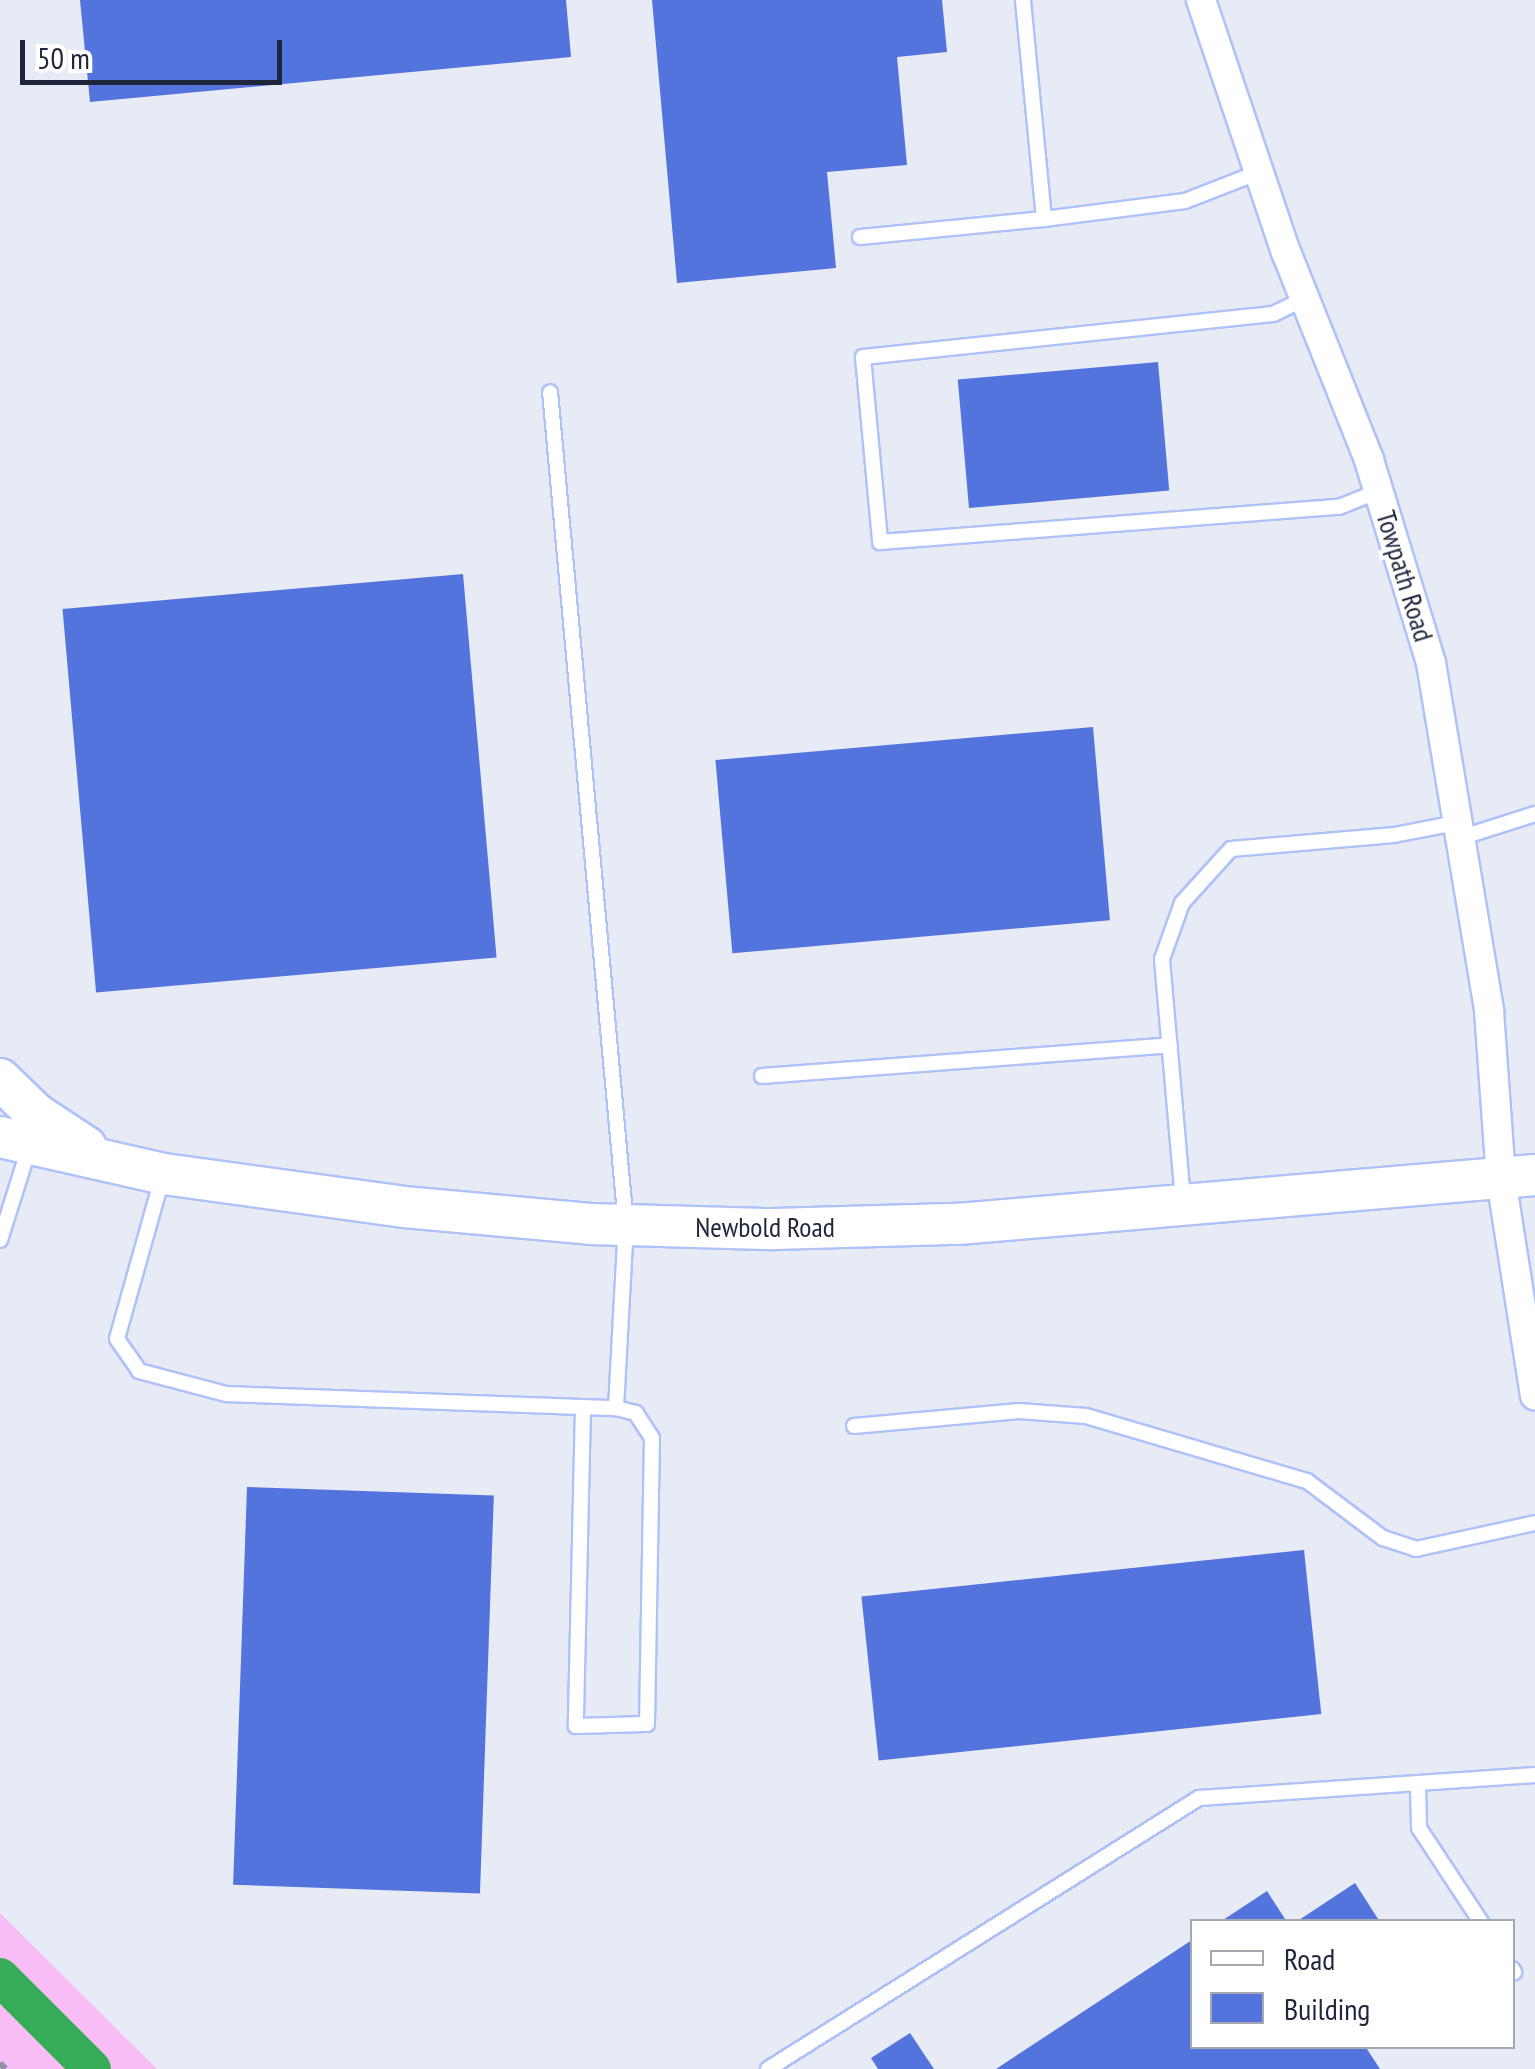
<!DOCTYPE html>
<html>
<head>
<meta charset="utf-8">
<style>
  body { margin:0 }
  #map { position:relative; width:1535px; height:2069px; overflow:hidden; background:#e6ebf6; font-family:"PT Sans Narrow",sans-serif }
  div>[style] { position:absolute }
  .green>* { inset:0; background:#f7bdf4 }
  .canal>* { height:38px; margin:-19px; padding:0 19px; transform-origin:19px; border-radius:19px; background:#35ac55 }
  .building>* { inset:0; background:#5474dd; transform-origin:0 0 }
  .path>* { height:6px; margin-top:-3px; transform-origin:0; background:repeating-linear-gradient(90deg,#8e94a3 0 8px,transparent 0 16px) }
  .roads { filter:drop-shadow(2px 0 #aec2f9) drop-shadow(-2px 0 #aec2f9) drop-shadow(0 2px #aec2f9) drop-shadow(0 -2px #aec2f9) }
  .service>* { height:14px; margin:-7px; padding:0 7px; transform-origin:7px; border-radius:7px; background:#fff }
  .minor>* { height:28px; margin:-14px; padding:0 14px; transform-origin:14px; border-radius:14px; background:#fff }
  .secondary>* { height:40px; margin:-20px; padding:0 20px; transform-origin:20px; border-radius:20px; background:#fff }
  span { translate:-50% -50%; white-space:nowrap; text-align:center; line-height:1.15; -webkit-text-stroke:8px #fff; paint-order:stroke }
  .street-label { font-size:28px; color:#1f263b }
  .legend { position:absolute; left:1190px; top:1919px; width:325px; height:130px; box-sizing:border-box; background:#fff; border:2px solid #a5a8b1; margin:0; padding:12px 18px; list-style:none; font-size:30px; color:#1f263b }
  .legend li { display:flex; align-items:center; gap:20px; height:50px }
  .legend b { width:50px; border:2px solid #a5a8b1 }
  .scale { position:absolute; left:20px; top:40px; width:262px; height:45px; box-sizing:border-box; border:5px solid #1f263b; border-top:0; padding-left:12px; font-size:30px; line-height:35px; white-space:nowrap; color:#1f263b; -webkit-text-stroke:8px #fff; paint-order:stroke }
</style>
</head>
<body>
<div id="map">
  <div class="green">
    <div style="clip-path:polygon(0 1913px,157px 2069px,0 2069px)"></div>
  </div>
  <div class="canal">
    <div style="left:0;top:1977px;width:130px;rotate:45deg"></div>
  </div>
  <div class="building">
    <div style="clip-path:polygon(80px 0,566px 0,571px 57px,90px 102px)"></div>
    <div style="clip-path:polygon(652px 0,942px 0,947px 52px,897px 57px,907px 165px,827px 172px,836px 268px,677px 283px)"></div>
    <div style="left:1158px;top:362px;width:129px;height:201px;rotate:85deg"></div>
    <div style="left:463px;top:574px;width:385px;height:402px;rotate:85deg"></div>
    <div style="left:1093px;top:727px;width:194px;height:379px;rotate:85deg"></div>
    <div style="left:247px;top:1487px;width:247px;height:398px;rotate:2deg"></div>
    <div style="left:1304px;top:1550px;width:165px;height:445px;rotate:84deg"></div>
    <div style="clip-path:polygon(1355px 1883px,1380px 1922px,1296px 1922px)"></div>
    <div style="clip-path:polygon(1267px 1891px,1287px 1922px,1220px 1922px)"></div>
    <div style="clip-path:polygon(1192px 1940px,1192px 2046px,1365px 2046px,1380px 2069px,996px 2069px)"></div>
    <div style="clip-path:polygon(910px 2033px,934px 2069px,878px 2069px,871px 2058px)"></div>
  </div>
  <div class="path">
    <div style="left:0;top:2063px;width:8px;rotate:45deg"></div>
  </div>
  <div class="roads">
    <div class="service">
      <div style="left:1044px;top:219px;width:142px;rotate:-7.3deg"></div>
      <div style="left:1185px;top:201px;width:77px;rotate:-21.3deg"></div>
      <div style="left:860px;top:237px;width:185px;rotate:-5.6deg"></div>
      <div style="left:1044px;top:219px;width:220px;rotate:-95.5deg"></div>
      <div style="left:1304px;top:299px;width:34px;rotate:154deg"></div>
      <div style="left:1273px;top:314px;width:412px;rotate:174deg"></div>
      <div style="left:863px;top:357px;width:186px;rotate:84.7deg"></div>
      <div style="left:880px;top:542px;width:460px;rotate:-4.4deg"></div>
      <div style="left:1339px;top:507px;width:43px;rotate:-21.8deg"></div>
      <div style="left:1463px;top:837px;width:76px;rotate:-17.7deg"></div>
      <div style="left:762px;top:1076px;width:409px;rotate:-4.3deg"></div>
      <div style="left:163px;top:1175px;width:170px;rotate:105.7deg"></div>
      <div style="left:117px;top:1339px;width:39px;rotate:55deg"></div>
      <div style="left:139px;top:1371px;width:90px;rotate:14.8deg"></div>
      <div style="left:226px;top:1394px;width:390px;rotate:2.1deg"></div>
      <div style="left:616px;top:1408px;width:183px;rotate:-86.9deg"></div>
      <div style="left:626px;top:1225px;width:836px;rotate:-95.21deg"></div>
      <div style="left:1183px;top:1200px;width:242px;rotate:-95deg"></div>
      <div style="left:1162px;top:959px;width:59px;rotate:-70.3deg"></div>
      <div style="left:1182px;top:903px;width:73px;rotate:-47.8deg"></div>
      <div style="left:1231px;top:849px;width:164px;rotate:-4.9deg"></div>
      <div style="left:1394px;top:835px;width:68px;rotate:-11deg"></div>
      <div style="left:0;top:1240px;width:100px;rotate:-72.5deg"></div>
      <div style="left:583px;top:1407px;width:319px;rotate:91.3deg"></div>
      <div style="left:576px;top:1726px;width:71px;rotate:-1.6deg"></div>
      <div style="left:647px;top:1724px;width:286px;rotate:-89deg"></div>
      <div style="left:652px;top:1438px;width:30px;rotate:-123deg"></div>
      <div style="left:636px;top:1413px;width:21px;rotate:-166deg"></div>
      <div style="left:854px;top:1426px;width:166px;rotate:-5.2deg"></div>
      <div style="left:1019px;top:1411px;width:67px;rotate:4.3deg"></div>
      <div style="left:1086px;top:1416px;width:230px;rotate:16.4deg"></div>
      <div style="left:1307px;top:1481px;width:95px;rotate:36.9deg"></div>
      <div style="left:1383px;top:1538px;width:35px;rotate:18deg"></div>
      <div style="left:1416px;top:1549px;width:122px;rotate:-12.3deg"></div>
      <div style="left:1418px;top:1786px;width:42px;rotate:88.6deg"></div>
      <div style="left:1419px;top:1828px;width:113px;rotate:56.6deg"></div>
      <div style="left:1512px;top:1969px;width:4px;rotate:56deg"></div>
      <div style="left:768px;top:2069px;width:509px;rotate:-32.16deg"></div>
      <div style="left:1199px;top:1798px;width:337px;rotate:-3.9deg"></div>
    </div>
    <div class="minor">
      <div style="left:1201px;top:0;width:266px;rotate:71.4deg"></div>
      <div style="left:1286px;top:252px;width:224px;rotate:68.2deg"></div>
      <div style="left:1369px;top:460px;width:212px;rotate:73deg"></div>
      <div style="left:1431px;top:663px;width:353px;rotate:80.5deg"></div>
      <div style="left:1489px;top:1011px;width:168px;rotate:85.9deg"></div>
      <div style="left:1501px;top:1179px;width:219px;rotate:81.1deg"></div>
    </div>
    <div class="secondary">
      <div style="left:0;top:1079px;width:50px;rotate:44.2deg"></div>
      <div style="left:36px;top:1114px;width:60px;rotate:33.4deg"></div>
      <div style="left:0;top:1137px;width:168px;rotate:12.7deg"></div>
      <div style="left:164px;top:1174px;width:242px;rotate:7.8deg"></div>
      <div style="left:404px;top:1207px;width:187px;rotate:5.2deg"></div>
      <div style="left:590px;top:1224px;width:184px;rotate:1.6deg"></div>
      <div style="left:774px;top:1229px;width:184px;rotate:-1.6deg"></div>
      <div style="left:958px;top:1224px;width:579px;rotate:-4.85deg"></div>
    </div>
  </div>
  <div class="street-label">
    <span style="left:1405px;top:576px;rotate:73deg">Towpath Road</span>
    <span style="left:765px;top:1227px">Newbold Road</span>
  </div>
  <ul class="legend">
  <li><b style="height:12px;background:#fff"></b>Road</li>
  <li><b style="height:28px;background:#5474dd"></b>Building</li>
  </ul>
  <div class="scale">50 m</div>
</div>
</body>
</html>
